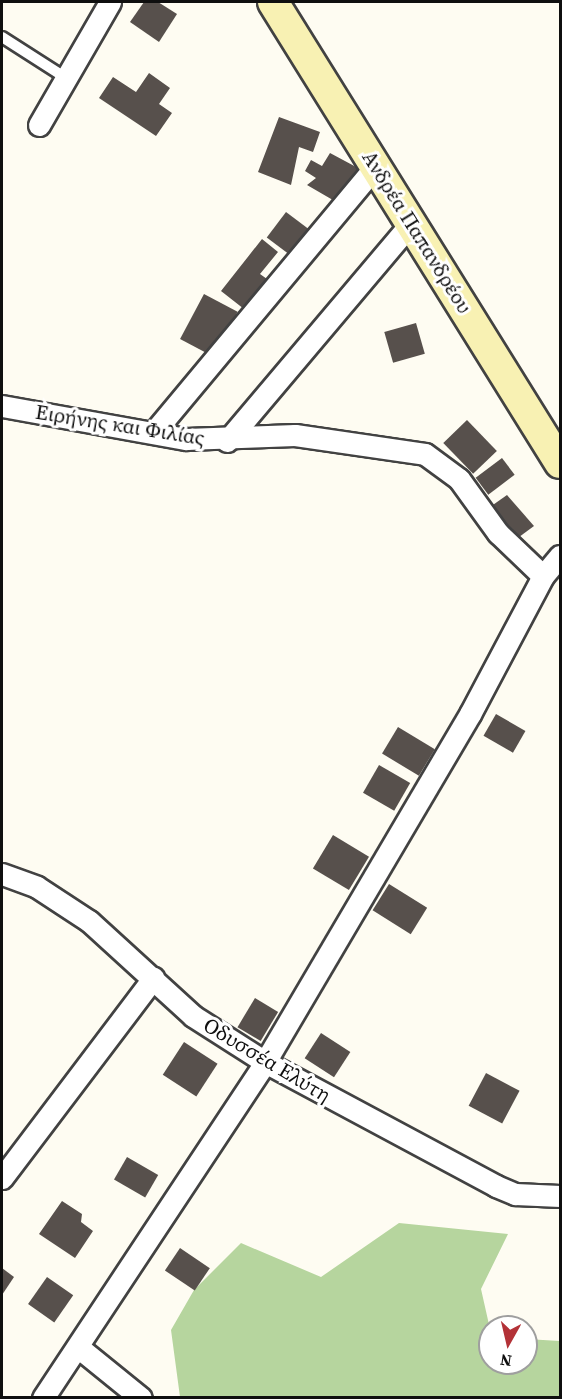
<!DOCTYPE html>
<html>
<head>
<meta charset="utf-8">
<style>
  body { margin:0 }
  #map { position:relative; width:562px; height:1399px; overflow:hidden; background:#fefcf2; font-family:"Source Serif 4",serif }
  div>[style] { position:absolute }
  .forest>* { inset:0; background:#b6d59e }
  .building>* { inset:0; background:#57504c; transform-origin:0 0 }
  .roads { filter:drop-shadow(2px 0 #424242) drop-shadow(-2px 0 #424242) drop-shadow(0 2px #424242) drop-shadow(0 -2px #424242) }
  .service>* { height:10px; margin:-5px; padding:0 5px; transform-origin:5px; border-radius:5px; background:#fff }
  .minor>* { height:21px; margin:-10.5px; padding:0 10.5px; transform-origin:10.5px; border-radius:10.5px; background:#fff }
  .secondary>* { height:30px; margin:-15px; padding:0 15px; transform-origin:15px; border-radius:15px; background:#f8f1b3 }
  span { translate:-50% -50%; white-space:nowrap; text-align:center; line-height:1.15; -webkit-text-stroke:6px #fff; paint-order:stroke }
  .street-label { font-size:21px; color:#0f0f0f }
  .frame { position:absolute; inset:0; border:3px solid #0f0f0f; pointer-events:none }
  .north { position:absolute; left:478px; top:1315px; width:60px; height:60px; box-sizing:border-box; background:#fff; border:2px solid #9f9f9f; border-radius:50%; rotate:188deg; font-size:16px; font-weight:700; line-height:24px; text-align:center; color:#0f0f0f }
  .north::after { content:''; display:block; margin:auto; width:21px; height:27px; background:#b33237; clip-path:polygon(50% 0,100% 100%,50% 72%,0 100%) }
</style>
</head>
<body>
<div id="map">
  <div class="forest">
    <div style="clip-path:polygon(399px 1223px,508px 1234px,481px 1289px,490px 1329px,490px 1363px,526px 1363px,526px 1339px,560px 1341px,560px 1397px,180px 1397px,171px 1330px,194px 1290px,241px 1243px,321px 1277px)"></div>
  </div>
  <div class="building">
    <div style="clip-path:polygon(144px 2px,158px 2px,177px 14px,159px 42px,130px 22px)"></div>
    <div style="clip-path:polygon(149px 73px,170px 88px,159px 104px,172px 113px,156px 136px,99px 98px,113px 77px,136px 92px)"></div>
    <div style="clip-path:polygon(279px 117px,320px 132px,313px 152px,299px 147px,291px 185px,258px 172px)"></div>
    <div style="clip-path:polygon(330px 153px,358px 168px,338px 203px,307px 185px,316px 178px,305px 171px,311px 160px,322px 166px)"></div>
    <div style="left:286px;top:212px;width:30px;height:32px;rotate:37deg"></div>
    <div style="clip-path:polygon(262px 239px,278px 252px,260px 274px,267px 279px,244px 309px,221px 291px)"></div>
    <div style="left:204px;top:294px;width:38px;height:51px;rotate:28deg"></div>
    <div style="left:416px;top:323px;width:32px;height:33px;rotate:74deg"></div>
    <div style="left:467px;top:420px;width:43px;height:33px;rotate:46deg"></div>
    <div style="left:502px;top:458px;width:21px;height:33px;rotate:53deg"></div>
    <div style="clip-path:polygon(507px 495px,534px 526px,515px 540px,490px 507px)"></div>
    <div style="left:496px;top:714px;width:34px;height:25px;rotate:30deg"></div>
    <div style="left:398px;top:727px;width:43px;height:31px;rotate:31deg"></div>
    <div style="left:379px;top:765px;width:36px;height:32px;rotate:30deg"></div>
    <div style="left:333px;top:835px;width:42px;height:39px;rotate:31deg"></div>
    <div style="left:389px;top:884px;width:45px;height:31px;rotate:32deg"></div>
    <div style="left:255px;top:998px;width:27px;height:34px;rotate:31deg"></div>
    <div style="left:321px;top:1033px;width:35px;height:30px;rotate:33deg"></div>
    <div style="left:184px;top:1042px;width:40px;height:39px;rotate:33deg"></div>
    <div style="left:486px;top:1073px;width:38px;height:37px;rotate:28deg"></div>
    <div style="left:127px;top:1157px;width:36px;height:26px;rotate:30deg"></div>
    <div style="clip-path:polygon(62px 1201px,82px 1214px,81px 1222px,93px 1231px,75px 1258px,39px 1234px)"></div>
    <div style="left:180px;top:1248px;width:36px;height:27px;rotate:34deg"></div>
    <div style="clip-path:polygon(2px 1268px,14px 1277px,2px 1295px)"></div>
    <div style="left:47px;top:1277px;width:32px;height:33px;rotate:35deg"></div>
  </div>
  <div class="roads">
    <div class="service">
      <div style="left:2px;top:37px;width:76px;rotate:32.6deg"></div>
    </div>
    <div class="minor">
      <div style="left:39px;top:125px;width:142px;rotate:-60deg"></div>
      <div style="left:2px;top:406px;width:187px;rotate:10.2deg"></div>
      <div style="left:186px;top:439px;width:109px;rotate:-2.1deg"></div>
      <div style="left:295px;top:435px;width:131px;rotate:8.3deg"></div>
      <div style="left:425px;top:454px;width:42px;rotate:36.3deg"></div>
      <div style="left:459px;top:479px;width:67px;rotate:54.2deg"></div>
      <div style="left:498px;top:533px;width:62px;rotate:43.7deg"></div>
      <div style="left:154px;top:432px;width:346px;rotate:-50.2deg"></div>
      <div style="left:227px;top:441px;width:285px;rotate:-49.8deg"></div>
      <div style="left:2px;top:874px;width:37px;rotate:20deg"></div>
      <div style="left:37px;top:887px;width:62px;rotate:33.2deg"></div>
      <div style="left:89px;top:921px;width:141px;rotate:42.4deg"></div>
      <div style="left:193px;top:1016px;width:85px;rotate:32.6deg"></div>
      <div style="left:265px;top:1062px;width:262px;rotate:28.2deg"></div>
      <div style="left:496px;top:1186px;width:21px;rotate:23deg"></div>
      <div style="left:515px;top:1194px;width:45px;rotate:2.5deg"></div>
      <div style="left:2px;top:1178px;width:251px;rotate:-52.9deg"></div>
      <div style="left:78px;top:1347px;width:81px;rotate:39deg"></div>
      <div style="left:43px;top:1398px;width:403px;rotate:-56.5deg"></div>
      <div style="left:265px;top:1062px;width:404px;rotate:-59.5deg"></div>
      <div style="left:470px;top:714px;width:156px;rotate:-62.1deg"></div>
      <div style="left:543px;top:576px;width:26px;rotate:-50deg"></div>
    </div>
    <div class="secondary">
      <div style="left:273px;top:2px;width:543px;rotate:58.1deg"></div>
    </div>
  </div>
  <div class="street-label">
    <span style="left:417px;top:232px;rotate:58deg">Ανδρέα Παπανδρέου</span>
    <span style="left:120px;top:425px;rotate:9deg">Ειρήνης και Φιλίας</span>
    <span style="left:267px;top:1060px;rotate:31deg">Οδυσσέα Ελύτη</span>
  </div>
  <div class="frame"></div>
  <div class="north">N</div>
</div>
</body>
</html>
